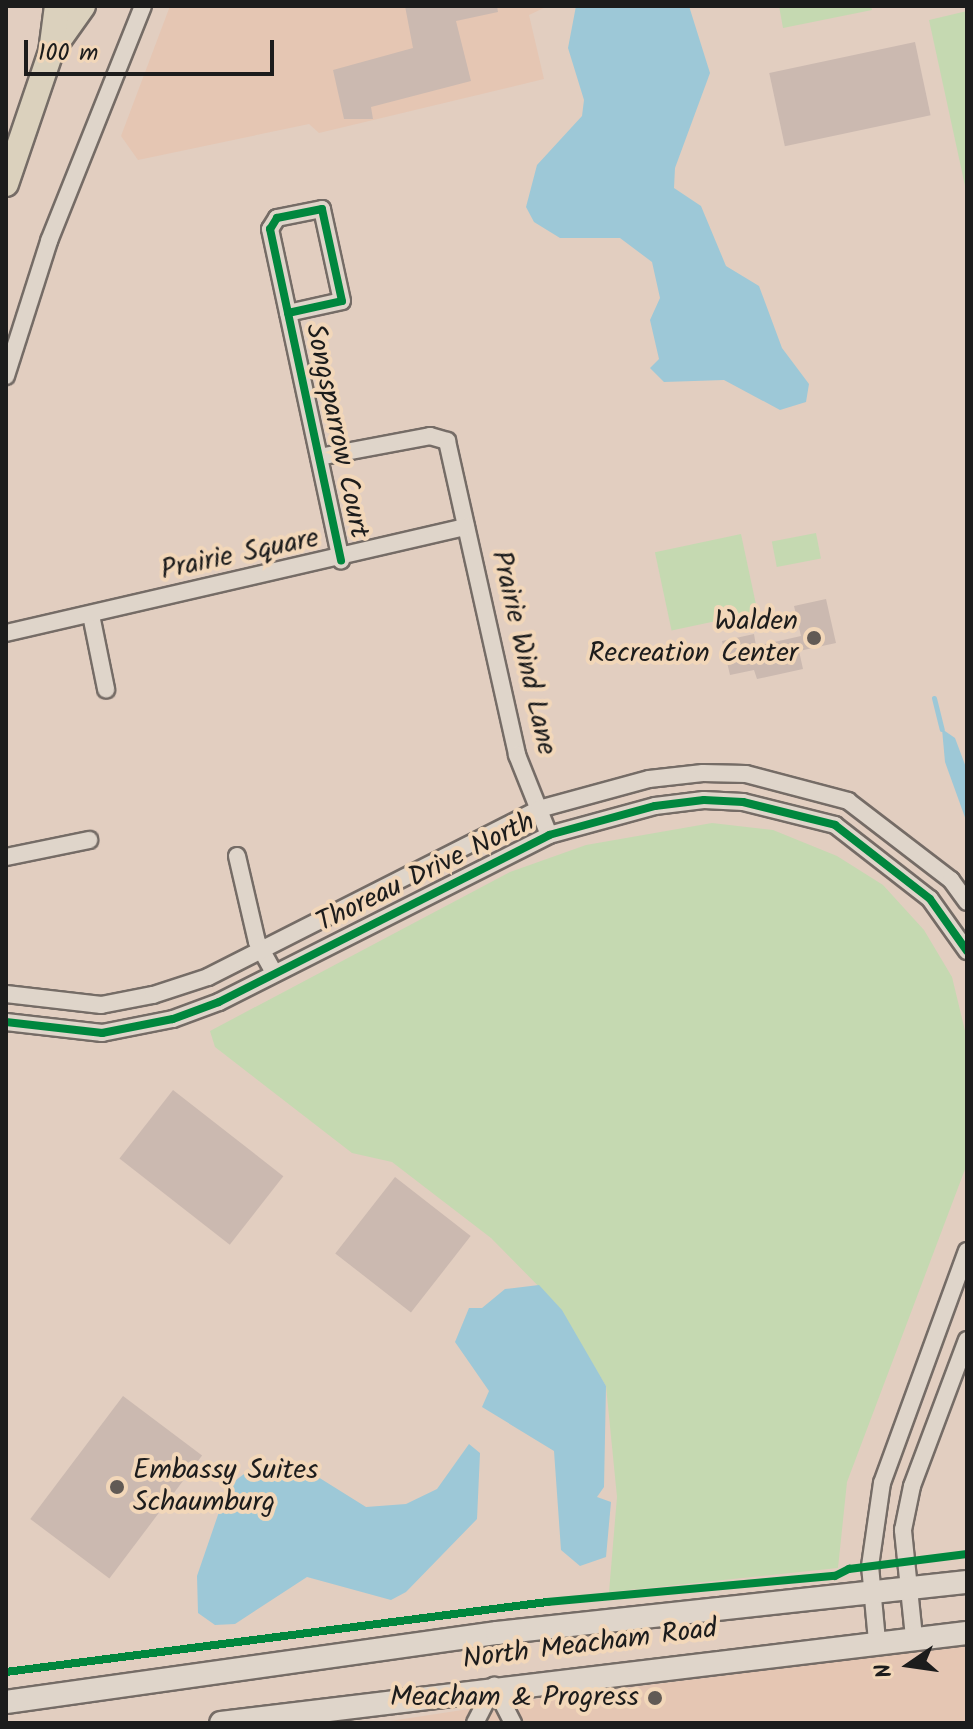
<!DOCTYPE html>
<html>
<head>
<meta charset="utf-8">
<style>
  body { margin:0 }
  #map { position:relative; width:973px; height:1729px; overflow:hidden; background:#e2cec0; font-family:Kalam,sans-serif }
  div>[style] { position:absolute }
  .built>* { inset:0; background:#e5c6b3 }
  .green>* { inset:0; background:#c5d9b1; transform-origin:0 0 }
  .water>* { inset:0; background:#9dc8d7 }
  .stream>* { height:5px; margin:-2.5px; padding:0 2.5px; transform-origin:2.5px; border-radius:2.5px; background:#9dc8d7 }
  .building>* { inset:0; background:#cbb9b0; transform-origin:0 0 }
  .roads { filter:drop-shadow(2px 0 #756c66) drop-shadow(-2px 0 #756c66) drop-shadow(0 2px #756c66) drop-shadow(0 -2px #756c66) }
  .street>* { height:16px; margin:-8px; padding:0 8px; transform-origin:8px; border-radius:8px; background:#dfd5ca }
  .secondary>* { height:22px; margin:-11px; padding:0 11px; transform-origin:11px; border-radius:11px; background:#dfd5ca }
  .primary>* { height:24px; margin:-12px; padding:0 12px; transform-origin:12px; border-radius:12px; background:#dbd1bd }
  .cycleway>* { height:8px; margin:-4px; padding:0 4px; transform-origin:4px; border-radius:4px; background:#00873e }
  .dots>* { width:22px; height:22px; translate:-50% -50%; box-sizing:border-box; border:4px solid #f2d7b9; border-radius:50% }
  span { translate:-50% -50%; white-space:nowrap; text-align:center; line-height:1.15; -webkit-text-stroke:8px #f2d7b9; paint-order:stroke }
  .street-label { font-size:28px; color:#1c1c1c }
  .poi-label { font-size:28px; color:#1c1c1c }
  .right { translate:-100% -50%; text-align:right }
  .left { translate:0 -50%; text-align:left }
  .frame { position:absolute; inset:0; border:8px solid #1c1c1c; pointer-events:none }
  .north { position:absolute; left:869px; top:1625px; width:80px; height:80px; -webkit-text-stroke:6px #f2d7b9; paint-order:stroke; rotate:257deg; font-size:22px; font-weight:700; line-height:32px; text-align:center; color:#1c1c1c }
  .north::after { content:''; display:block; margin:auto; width:28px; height:36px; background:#1c1c1c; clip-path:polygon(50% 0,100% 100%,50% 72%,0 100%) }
  .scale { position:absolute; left:24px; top:40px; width:250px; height:36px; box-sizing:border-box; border:4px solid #1c1c1c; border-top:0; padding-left:10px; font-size:24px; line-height:28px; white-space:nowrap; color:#1c1c1c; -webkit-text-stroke:6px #f2d7b9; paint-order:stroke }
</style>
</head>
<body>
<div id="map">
  <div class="built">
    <div style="clip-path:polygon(170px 6px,548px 6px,529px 15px,544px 79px,319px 133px,309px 124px,138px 160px,121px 136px)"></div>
    <div style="clip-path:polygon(967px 1645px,967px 1723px,377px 1723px,521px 1701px)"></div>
  </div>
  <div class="green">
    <div style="clip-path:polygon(779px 6px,871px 6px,872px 10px,783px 28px)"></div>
    <div style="clip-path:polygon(967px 11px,967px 195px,929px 20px)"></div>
    <div style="left:816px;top:533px;width:26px;height:45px;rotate:79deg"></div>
    <div style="left:741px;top:534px;width:80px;height:88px;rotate:78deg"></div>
    <div style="clip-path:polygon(712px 823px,773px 830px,837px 856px,883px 885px,924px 930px,952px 977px,967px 1039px,967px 1164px,847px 1482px,838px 1568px,609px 1592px,617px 1497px,606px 1386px,557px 1305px,491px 1238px,392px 1162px,352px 1153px,215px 1047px,210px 1031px,510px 872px,586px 845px)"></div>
  </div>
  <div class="water">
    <div style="clip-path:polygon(576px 6px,689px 6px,710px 73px,675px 168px,674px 188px,701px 206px,726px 266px,759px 286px,782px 348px,809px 384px,806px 402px,780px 410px,724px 380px,664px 382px,650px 368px,659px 359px,650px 320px,660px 298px,652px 262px,620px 238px,560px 238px,534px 222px,526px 207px,537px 165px,582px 116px,584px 100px,568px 48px)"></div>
    <div style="clip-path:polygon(942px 729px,955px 738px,967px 770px,967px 823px,945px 762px)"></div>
    <div style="clip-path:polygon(539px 1285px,562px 1310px,606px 1386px,604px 1487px,597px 1497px,611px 1502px,606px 1557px,580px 1566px,561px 1550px,554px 1451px,482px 1407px,489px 1391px,455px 1342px,469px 1308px,482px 1308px,505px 1289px)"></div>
    <div style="clip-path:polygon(469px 1444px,480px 1453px,477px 1519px,406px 1592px,391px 1600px,307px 1577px,235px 1624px,215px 1625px,198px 1613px,197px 1576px,220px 1509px,232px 1483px,256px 1465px,294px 1462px,366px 1507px,406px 1504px,437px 1489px)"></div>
  </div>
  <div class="stream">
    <div style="left:934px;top:698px;width:32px;rotate:76deg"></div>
  </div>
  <div class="building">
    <div style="clip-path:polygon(405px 6px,497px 6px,498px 12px,456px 21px,471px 81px,371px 107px,373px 119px,344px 119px,333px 70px,413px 48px)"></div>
    <div style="left:915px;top:42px;width:75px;height:149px;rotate:78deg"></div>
    <div style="clip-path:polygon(826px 599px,836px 643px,799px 651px,803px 669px,757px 679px,754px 670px,730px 675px,722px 641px,754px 634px,756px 646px,801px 636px,794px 606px)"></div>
    <div style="left:173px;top:1090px;width:140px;height:87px;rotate:38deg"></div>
    <div style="left:395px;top:1177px;width:96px;height:97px;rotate:38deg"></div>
    <div style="left:123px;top:1396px;width:99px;height:154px;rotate:37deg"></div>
  </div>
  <div class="roads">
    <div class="street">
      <div style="left:288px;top:313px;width:55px;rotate:-12.5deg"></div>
      <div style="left:342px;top:301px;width:94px;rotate:-102.3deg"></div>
      <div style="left:322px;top:209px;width:46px;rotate:168.7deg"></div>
      <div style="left:277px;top:218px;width:13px;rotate:122deg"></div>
      <div style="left:270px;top:229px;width:339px;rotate:77.9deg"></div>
      <div style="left:6px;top:376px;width:142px;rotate:-72.3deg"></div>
      <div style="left:49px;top:241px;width:253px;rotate:-68.2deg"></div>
      <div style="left:319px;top:457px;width:113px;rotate:-10.7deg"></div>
      <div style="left:430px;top:436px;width:18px;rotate:16deg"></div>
      <div style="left:447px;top:441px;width:322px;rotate:77.4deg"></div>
      <div style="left:517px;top:755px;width:86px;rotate:68.2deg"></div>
      <div style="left:91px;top:615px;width:76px;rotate:78.5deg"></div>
      <div style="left:6px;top:633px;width:472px;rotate:-13deg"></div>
      <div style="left:237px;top:856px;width:88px;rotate:76.9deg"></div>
      <div style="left:257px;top:942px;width:35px;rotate:61deg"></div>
      <div style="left:6px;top:857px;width:85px;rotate:-11.6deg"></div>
      <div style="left:6px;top:994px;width:96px;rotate:6.6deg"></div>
      <div style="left:101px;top:1005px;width:53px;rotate:-10.9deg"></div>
      <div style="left:153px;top:995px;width:58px;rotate:-18.1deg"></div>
      <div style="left:208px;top:977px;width:371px;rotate:-26.9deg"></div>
      <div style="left:539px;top:809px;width:114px;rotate:-15.3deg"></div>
      <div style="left:649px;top:779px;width:54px;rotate:-6.3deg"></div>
      <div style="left:703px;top:773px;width:43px;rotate:1.3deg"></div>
      <div style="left:746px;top:774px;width:106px;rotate:14.8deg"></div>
      <div style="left:848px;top:801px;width:130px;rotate:37.5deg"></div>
      <div style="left:951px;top:880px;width:27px;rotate:54deg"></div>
      <div style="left:6px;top:1022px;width:97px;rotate:6.5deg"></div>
      <div style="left:102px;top:1033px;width:72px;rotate:-11.2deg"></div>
      <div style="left:173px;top:1019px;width:49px;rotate:-20.3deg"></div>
      <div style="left:219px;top:1002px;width:370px;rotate:-26.8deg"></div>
      <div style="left:549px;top:835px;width:110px;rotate:-15.3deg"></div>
      <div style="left:655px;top:806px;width:49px;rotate:-7deg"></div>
      <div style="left:704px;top:800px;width:39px;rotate:3deg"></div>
      <div style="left:743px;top:802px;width:95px;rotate:14deg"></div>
      <div style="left:835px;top:825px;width:120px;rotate:37.9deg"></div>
      <div style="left:930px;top:899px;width:64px;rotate:54.6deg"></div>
      <div style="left:914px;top:1637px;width:108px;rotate:-95.9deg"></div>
      <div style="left:903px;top:1530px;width:45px;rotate:-78.4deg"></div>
      <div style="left:912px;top:1486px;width:156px;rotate:-69.4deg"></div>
      <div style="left:877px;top:1641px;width:75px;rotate:-95.3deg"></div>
      <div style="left:870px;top:1566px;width:84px;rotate:-81.8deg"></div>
      <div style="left:882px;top:1483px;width:247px;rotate:-69.9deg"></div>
      <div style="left:494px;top:1686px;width:42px;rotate:62.8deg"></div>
      <div style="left:475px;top:1723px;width:42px;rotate:-62.8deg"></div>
    </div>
    <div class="secondary">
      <div style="left:6px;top:1702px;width:496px;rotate:-8deg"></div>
      <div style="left:497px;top:1633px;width:473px;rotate:-6.2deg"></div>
      <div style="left:221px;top:1723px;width:751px;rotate:-6.88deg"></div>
    </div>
    <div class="primary">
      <div style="left:54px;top:47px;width:50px;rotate:-54.7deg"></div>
      <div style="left:6px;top:184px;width:139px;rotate:-71.2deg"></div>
      <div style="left:51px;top:52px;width:46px;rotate:-82.6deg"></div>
    </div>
  </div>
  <div class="cycleway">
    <div style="left:288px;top:313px;width:55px;rotate:-12.5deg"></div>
    <div style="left:342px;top:301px;width:94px;rotate:-102.3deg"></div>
    <div style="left:322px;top:209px;width:46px;rotate:168.7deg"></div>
    <div style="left:277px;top:218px;width:13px;rotate:122deg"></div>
    <div style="left:270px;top:229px;width:339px;rotate:77.9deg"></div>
    <div style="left:6px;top:1022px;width:97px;rotate:6.5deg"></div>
    <div style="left:102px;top:1033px;width:72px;rotate:-11.2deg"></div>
    <div style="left:173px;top:1019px;width:49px;rotate:-20.3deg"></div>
    <div style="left:219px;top:1002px;width:370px;rotate:-26.8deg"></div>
    <div style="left:549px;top:835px;width:110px;rotate:-15.3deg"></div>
    <div style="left:655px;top:806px;width:49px;rotate:-7deg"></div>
    <div style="left:704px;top:800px;width:39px;rotate:3deg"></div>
    <div style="left:743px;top:802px;width:95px;rotate:14deg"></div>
    <div style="left:835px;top:825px;width:120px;rotate:37.9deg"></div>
    <div style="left:930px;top:899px;width:64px;rotate:54.6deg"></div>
    <div style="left:6px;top:1672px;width:546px;rotate:-7.37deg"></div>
    <div style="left:547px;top:1602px;width:289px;rotate:-5.2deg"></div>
    <div style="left:835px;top:1576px;width:16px;rotate:-27deg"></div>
    <div style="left:849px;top:1569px;width:119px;rotate:-7.2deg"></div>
  </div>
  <div class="dots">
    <div style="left:814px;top:638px;background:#615a55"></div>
    <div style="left:117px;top:1487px;background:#615a55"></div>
    <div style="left:655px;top:1698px;background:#615a55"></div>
  </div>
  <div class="street-label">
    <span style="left:336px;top:431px;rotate:78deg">Songsparrow Court</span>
    <span style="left:240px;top:555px;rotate:-12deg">Prairie Square</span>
    <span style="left:523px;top:653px;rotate:77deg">Prairie Wind Lane</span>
    <span style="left:426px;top:873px;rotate:-26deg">Thoreau Drive North</span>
    <span style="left:590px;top:1645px;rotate:-7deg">North Meacham Road</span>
  </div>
  <div class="poi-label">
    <span class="right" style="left:798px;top:638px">Walden<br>Recreation Center</span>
    <span class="left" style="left:133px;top:1487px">Embassy Suites<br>Schaumburg</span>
    <span class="right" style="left:639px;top:1698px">Meacham &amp; Progress</span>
  </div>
  <div class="frame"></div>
  <div class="north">N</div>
  <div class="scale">100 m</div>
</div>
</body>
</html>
